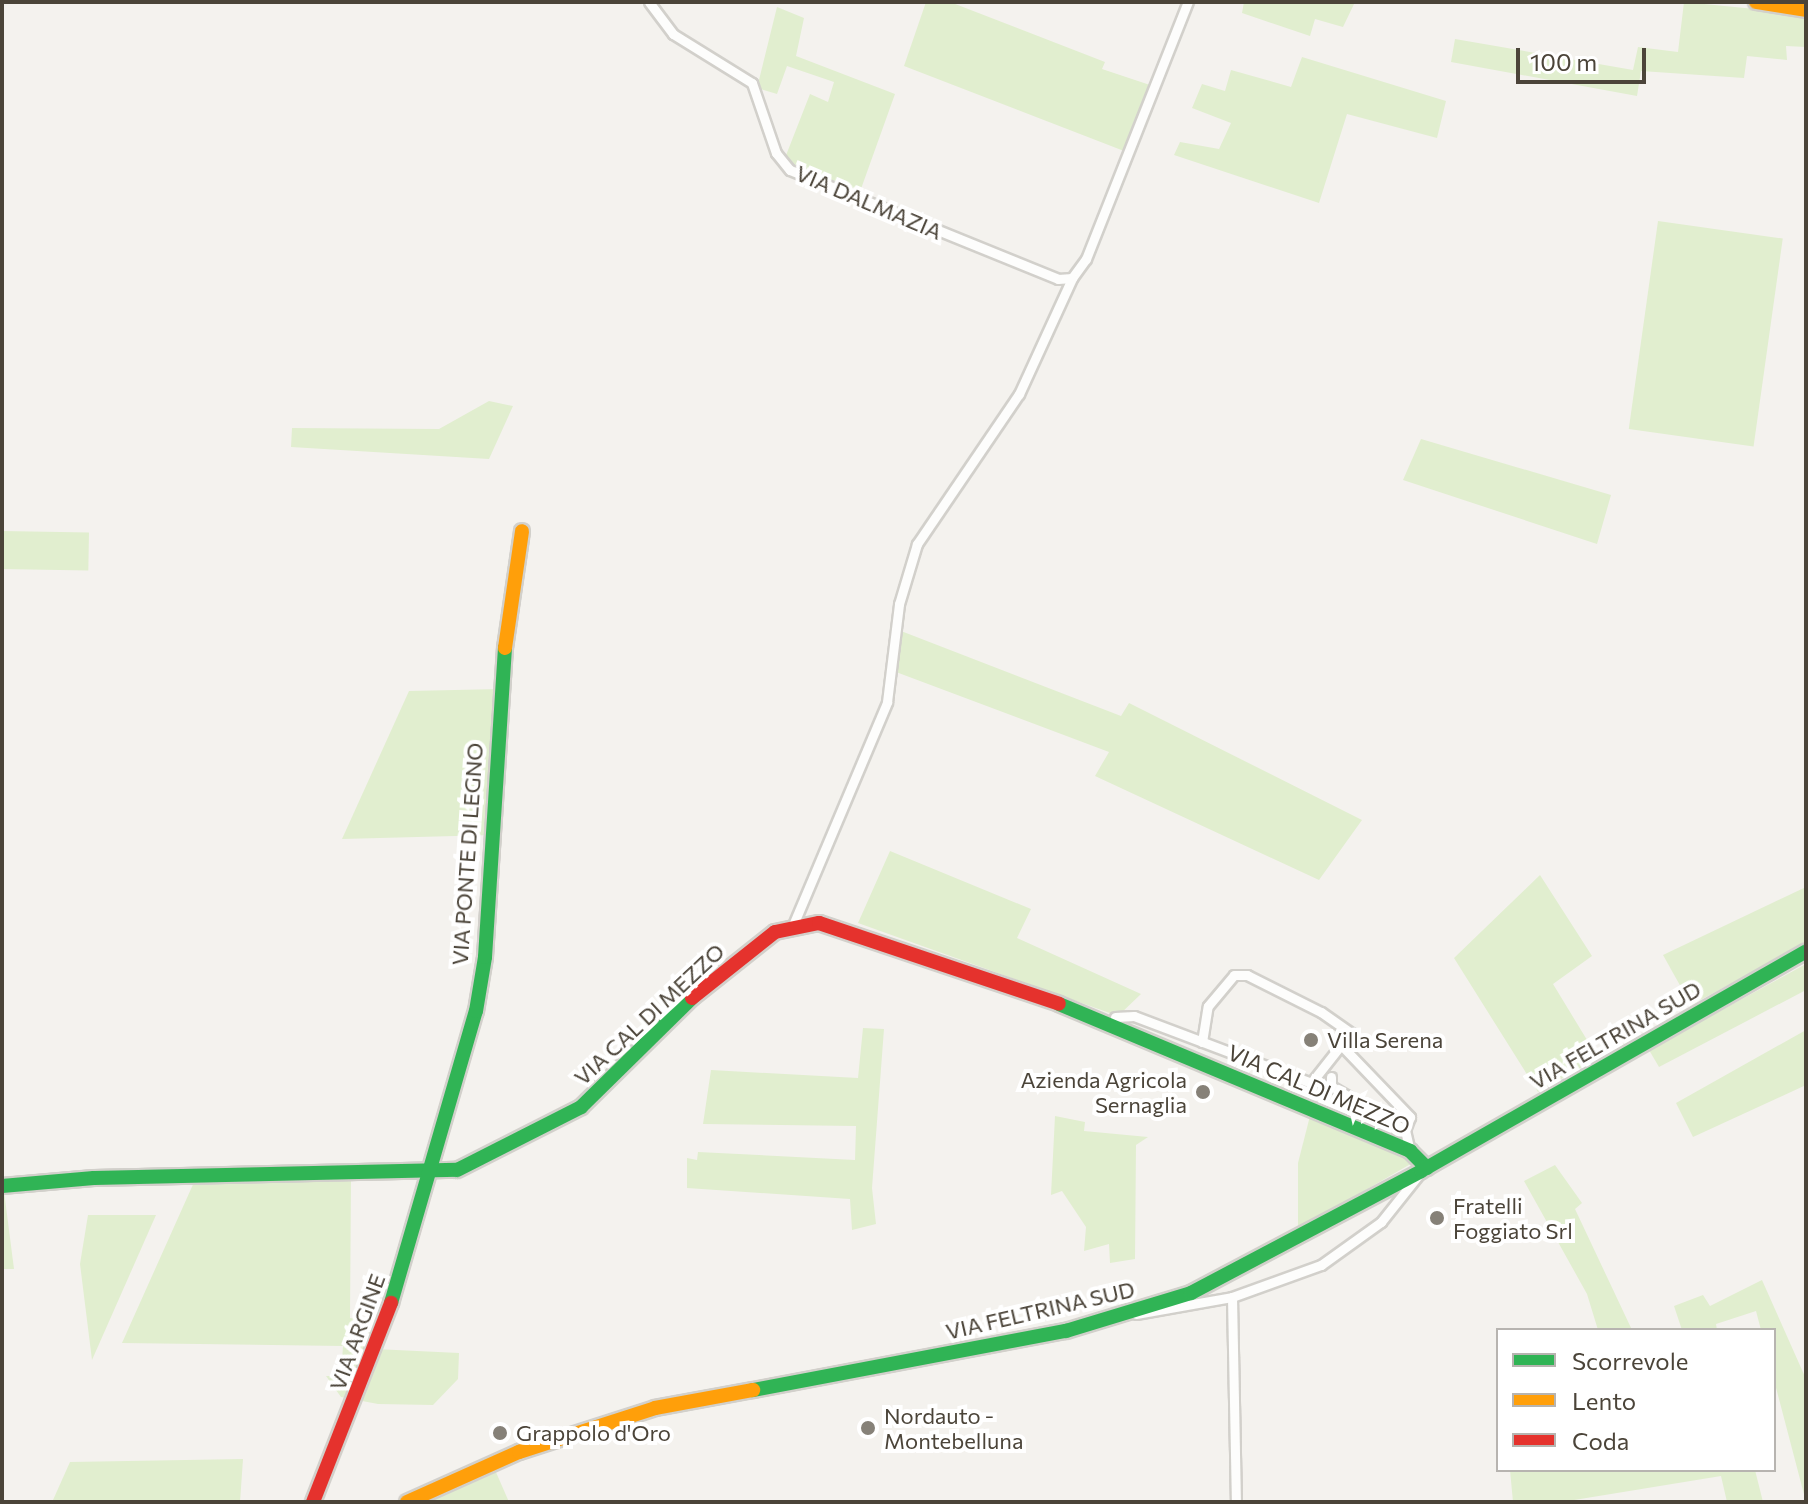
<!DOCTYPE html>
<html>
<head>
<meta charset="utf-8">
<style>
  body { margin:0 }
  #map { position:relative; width:1808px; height:1504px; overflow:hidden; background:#f4f2ee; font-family:Commissioner,sans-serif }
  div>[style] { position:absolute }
  .green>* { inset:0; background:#e1eecf; transform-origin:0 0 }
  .roads { filter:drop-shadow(2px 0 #d2d0cb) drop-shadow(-2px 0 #d2d0cb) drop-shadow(0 2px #d2d0cb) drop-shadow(0 -2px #d2d0cb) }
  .street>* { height:9px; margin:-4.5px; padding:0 4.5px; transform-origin:4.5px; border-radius:4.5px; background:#fdfdfc }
  .fast>* { height:14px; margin:-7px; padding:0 7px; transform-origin:7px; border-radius:7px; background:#30b455 }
  .slow>* { height:14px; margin:-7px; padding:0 7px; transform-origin:7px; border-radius:7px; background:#ff9f0a }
  .jam>* { height:14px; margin:-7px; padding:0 7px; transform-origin:7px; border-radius:7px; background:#e5322d }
  .dots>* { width:22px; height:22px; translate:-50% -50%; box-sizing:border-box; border:4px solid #fff; border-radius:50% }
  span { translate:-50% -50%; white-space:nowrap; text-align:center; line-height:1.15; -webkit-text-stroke:8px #fff; paint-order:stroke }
  .street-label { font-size:22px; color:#4b4439 }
  .poi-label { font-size:22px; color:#4b4439 }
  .left { translate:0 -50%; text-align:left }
  .right { translate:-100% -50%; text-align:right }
  .frame { position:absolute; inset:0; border:4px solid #4b4439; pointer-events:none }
  .legend { position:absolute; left:1496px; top:1328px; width:280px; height:144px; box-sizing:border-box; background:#fff; border:2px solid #b7b4b0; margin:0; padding:10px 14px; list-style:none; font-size:24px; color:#4b4439 }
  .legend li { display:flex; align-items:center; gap:16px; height:40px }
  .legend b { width:40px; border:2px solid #b7b4b0 }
  .scale { position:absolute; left:1516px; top:48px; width:130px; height:36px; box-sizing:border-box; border:4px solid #4b4439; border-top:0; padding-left:10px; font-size:24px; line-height:28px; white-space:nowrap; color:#4b4439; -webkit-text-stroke:6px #fff; paint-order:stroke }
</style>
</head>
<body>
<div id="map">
  <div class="green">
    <div style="clip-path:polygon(926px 2px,950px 2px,1105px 62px,1102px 69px,1150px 85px,1124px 151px,904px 66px)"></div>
    <div style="clip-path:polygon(1244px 2px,1355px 2px,1343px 27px,1315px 19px,1310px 36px,1242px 13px)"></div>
    <div style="clip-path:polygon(1684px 2px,1806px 14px,1806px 47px,1786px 46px,1787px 60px,1747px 56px,1744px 78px,1641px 71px,1637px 96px,1451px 62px,1455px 39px,1633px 70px,1638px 47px,1678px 52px)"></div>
    <div style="clip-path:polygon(777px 7px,804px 18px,796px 56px,895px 94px,857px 200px,783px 163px,810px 94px,828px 102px,834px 82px,787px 66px,777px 94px,757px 88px)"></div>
    <div style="clip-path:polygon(1302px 57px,1446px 101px,1437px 138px,1347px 114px,1319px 203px,1174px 155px,1180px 142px,1219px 149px,1231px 123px,1192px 108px,1202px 84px,1225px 91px,1231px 70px,1291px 87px)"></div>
    <div style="left:1658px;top:221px;width:126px;height:210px;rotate:8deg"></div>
    <div style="clip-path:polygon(489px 401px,513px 406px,489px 459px,291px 447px,292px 428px,439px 429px)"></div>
    <div style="clip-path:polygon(1421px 439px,1611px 495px,1597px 544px,1403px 480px)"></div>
    <div style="left:2px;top:531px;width:87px;height:38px;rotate:1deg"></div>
    <div style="clip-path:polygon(901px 631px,1121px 716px,1129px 703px,1362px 820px,1319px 880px,1095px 776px,1109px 752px,896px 672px)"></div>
    <div style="clip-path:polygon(501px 689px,493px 835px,342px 839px,409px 691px)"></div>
    <div style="clip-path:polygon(890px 851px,1031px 909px,1017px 938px,1141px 994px,1118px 1016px,858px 923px)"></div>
    <div style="clip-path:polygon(1540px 875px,1592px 956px,1553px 984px,1598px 1058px,1538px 1092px,1454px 958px)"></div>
    <div style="clip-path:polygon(1806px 887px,1806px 943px,1691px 1005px,1663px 955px)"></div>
    <div style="clip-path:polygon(1806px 964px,1806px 990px,1659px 1067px,1649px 1050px)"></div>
    <div style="clip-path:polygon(863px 1028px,884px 1029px,872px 1188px,876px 1224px,852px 1230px,850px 1199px,687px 1188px,687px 1158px,697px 1160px,698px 1152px,855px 1160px,856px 1126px,703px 1124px,711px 1070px,858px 1078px)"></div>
    <div style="clip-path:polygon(1806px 1030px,1806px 1085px,1693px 1137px,1676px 1103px)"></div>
    <div style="clip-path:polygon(1311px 1112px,1421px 1158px,1298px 1229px,1298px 1163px)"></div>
    <div style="clip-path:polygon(1055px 1116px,1085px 1122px,1084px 1131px,1148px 1137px,1136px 1145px,1135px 1259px,1110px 1263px,1109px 1244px,1084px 1251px,1086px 1227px,1062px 1191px,1051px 1195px)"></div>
    <div style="clip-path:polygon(1555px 1165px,1582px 1203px,1575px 1209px,1632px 1330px,1598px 1330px,1587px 1294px,1524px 1181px)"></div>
    <div style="clip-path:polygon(195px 1180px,351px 1180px,350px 1318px,387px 1323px,375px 1349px,459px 1353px,458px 1379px,433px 1405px,378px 1404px,341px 1397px,326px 1376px,341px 1376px,343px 1346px,122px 1343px)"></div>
    <div style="clip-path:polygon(2px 1191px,4px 1191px,14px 1269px,2px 1269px)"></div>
    <div style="clip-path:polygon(88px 1215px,156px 1215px,92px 1360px,80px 1264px)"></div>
    <div style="clip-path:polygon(1762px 1280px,1806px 1379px,1806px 1502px,1774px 1380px,1774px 1330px,1761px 1330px,1756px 1311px,1716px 1324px,1717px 1330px,1682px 1330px,1674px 1306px,1703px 1295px,1710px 1306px)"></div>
    <div style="clip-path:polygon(243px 1459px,240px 1502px,53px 1500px,70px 1462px)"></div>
    <div style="clip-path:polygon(495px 1470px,509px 1502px,426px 1502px)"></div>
    <div style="clip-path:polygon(1510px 1470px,1755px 1470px,1763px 1502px,1727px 1502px,1721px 1476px,1562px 1502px,1513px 1502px)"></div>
  </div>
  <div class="roads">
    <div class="street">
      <div style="left:649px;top:2px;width:40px;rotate:53deg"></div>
      <div style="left:673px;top:34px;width:93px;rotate:31.8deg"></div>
      <div style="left:752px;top:83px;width:74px;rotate:71.1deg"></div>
      <div style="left:776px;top:153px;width:22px;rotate:51deg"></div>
      <div style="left:790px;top:170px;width:289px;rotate:22.1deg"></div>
      <div style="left:1058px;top:279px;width:14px;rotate:-4deg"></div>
      <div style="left:1072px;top:278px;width:24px;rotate:-54deg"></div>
      <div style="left:1086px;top:259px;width:277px;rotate:-68.4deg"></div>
      <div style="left:793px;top:925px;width:242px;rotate:-67.1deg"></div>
      <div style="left:887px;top:702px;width:99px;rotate:-83deg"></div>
      <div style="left:899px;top:604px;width:63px;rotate:-73.3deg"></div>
      <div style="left:917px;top:544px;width:181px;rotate:-55.8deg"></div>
      <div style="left:1019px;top:394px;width:128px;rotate:-65.4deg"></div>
      <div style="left:1115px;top:1017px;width:19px;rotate:-3deg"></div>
      <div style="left:1134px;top:1016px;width:189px;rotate:20.7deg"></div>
      <div style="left:1311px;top:1083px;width:48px;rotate:-51.7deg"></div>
      <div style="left:1341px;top:1045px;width:100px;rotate:46.2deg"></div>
      <div style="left:1410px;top:1117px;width:14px;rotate:111deg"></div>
      <div style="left:1405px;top:1130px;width:22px;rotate:77deg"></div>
      <div style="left:1202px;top:1042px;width:36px;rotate:-81deg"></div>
      <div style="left:1208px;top:1006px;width:40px;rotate:-50deg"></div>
      <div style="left:1234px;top:975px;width:13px"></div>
      <div style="left:1247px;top:975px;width:83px;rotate:26.6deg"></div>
      <div style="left:1321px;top:1012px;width:37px;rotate:35deg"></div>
      <div style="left:1351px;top:1033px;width:16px;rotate:130deg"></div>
      <div style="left:1331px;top:1077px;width:9px;rotate:90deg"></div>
      <div style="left:1331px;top:1086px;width:86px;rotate:30.7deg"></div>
      <div style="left:1232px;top:1297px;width:205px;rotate:88.9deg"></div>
      <div style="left:1136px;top:1314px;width:97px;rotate:-10deg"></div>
      <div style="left:1232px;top:1297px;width:95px;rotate:-19.8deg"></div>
      <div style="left:1321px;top:1265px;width:74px;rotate:-35.6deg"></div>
      <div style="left:1381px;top:1222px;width:63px;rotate:-51.5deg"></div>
    </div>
    <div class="fast">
      <div style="left:1059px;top:1004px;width:381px;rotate:22.7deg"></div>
      <div style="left:1410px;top:1151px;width:24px;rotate:45deg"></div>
      <div style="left:2px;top:1186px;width:92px;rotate:-5deg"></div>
      <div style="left:94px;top:1178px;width:363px;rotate:-1.3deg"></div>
      <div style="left:457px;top:1170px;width:139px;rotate:-26.9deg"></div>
      <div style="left:581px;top:1107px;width:156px;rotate:-44.5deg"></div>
      <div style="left:391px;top:1303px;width:304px;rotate:-73.8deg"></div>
      <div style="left:476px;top:1011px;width:55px;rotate:-80.5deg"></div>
      <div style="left:485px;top:957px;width:310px;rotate:-86.3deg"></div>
      <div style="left:753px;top:1390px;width:319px;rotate:-10.7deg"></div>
      <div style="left:1066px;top:1331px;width:131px;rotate:-16.9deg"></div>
      <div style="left:1191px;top:1293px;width:260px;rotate:-27.9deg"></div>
      <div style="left:1421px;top:1171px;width:443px;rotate:-29.7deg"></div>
    </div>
    <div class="slow">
      <div style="left:1756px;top:2px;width:51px;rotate:9.1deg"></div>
      <div style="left:505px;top:648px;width:118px;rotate:-81.7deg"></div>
      <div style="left:407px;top:1502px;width:123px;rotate:-24.1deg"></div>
      <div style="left:519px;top:1452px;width:143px;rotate:-17.9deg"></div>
      <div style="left:655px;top:1408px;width:100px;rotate:-10.4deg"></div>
    </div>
    <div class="jam">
      <div style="left:692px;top:998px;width:106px;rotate:-38.5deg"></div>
      <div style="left:775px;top:932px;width:45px;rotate:-11.6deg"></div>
      <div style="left:819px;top:923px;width:253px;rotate:18.6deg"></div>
      <div style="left:313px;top:1502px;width:214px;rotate:-68.6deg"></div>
    </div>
  </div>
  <div class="dots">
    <div style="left:1311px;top:1040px;background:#868178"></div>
    <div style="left:1203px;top:1092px;background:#868178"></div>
    <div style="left:1437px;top:1218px;background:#868178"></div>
    <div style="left:868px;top:1428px;background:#868178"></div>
    <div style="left:500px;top:1433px;background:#868178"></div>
  </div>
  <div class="street-label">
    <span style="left:869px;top:202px;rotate:23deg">VIA DALMAZIA</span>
    <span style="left:467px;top:854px;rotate:-86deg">VIA PONTE DI LEGNO</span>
    <span style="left:649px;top:1014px;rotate:-43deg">VIA CAL DI MEZZO</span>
    <span style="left:1615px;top:1035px;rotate:-30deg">VIA FELTRINA SUD</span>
    <span style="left:1319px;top:1089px;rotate:23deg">VIA CAL DI MEZZO</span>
    <span style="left:1040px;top:1310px;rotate:-13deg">VIA FELTRINA SUD</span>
    <span style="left:357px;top:1332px;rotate:-70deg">VIA ARGINE</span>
  </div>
  <div class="poi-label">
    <span class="left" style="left:1327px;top:1040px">Villa Serena</span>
    <span class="right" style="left:1187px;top:1092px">Azienda Agricola<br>Sernaglia</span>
    <span class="left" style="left:1453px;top:1218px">Fratelli<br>Foggiato Srl</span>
    <span class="left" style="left:884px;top:1428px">Nordauto -<br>Montebelluna</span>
    <span class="left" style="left:516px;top:1433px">Grappolo d'Oro</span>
  </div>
  <div class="frame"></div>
  <ul class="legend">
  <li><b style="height:10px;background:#30b455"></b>Scorrevole</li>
  <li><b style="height:10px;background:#ff9f0a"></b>Lento</li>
  <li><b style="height:10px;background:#e5322d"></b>Coda</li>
  </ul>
  <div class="scale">100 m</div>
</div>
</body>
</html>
